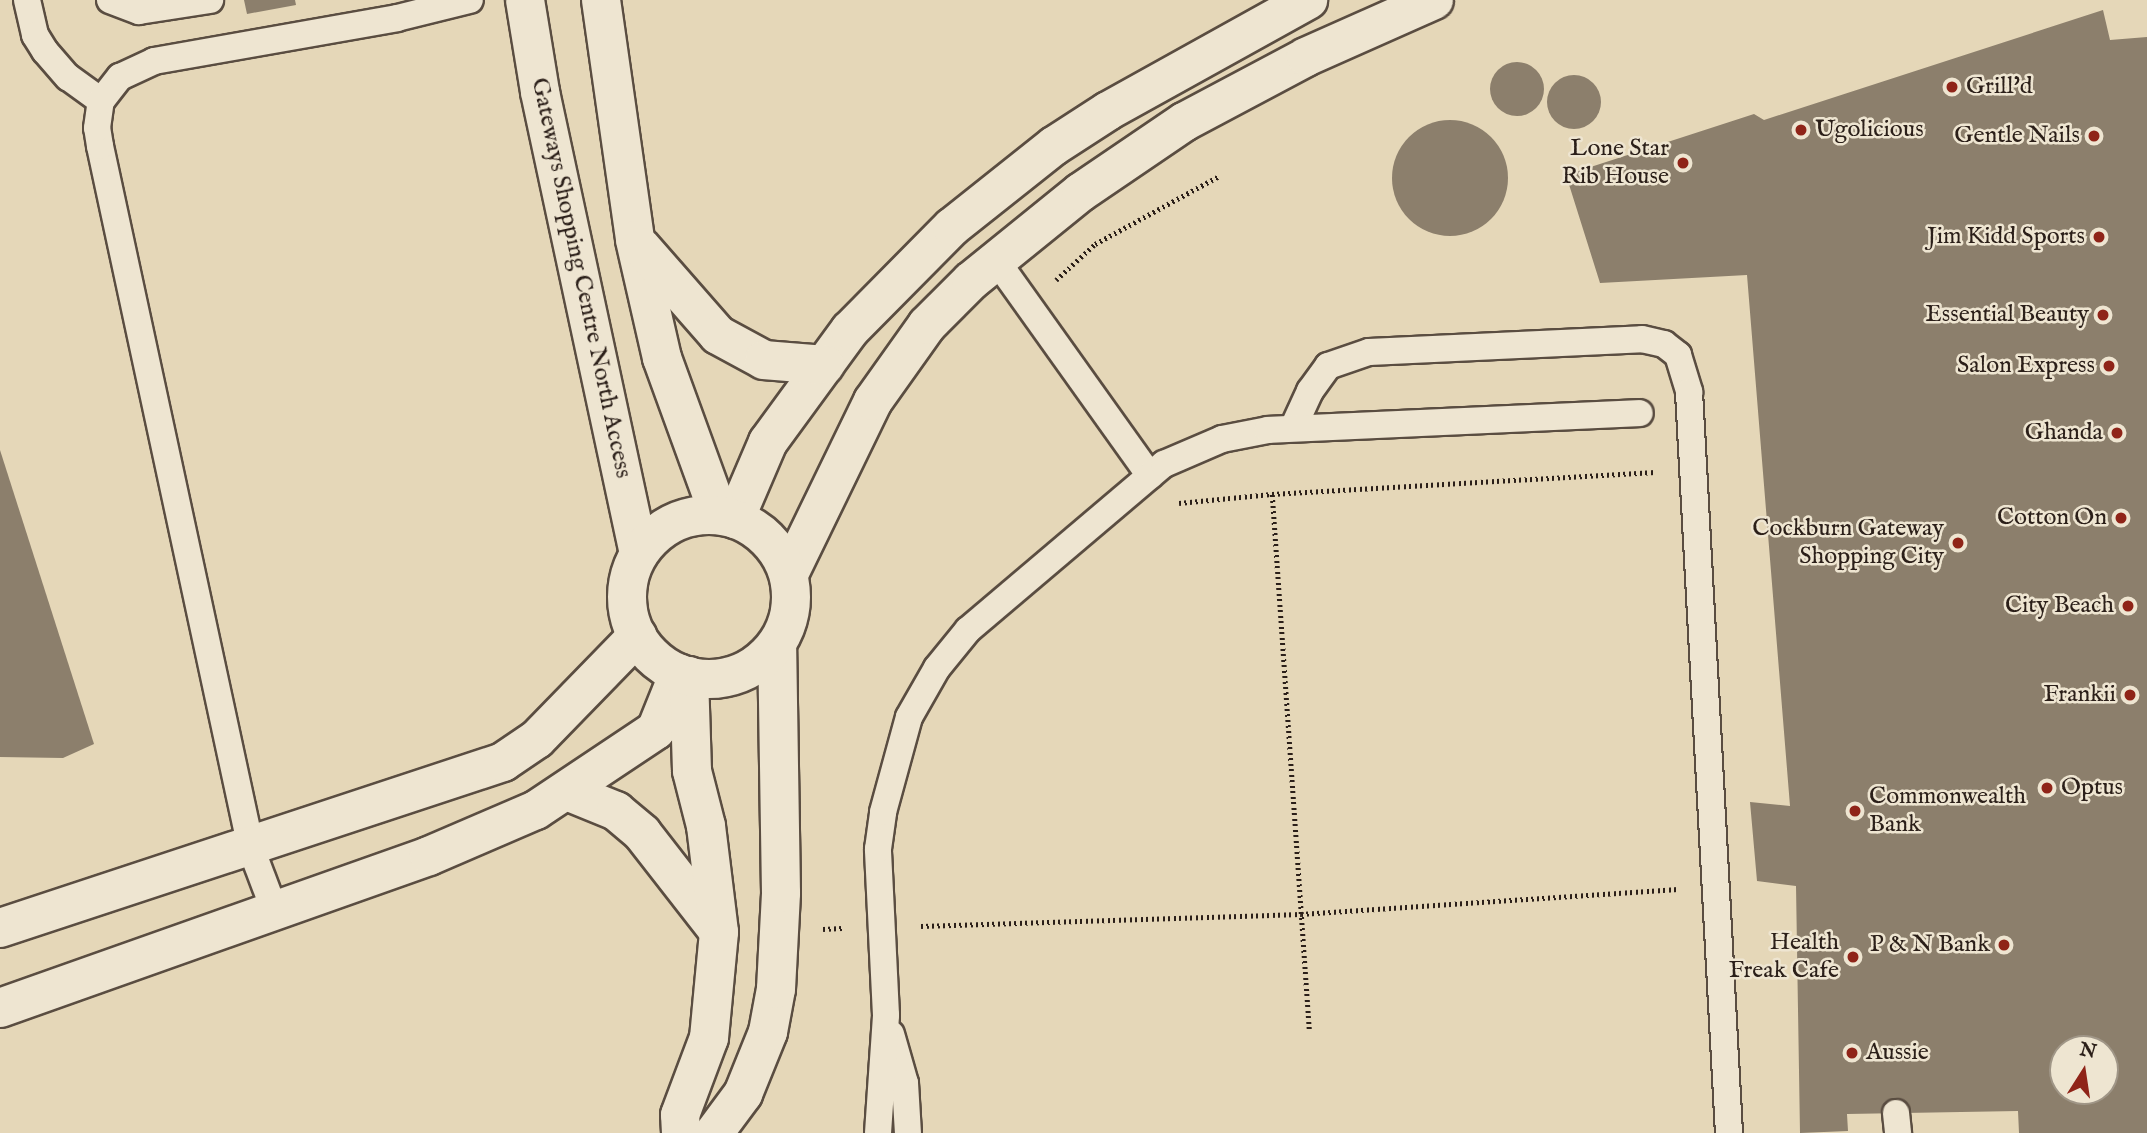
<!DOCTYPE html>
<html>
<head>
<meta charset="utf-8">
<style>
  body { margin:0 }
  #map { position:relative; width:2147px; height:1133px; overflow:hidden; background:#e5d7b8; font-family:"IM FELL English",serif }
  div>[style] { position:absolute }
  .building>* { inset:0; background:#8c7f6c }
  .round { border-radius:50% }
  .path>* { height:4.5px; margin-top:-2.25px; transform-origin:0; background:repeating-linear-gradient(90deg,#2b1f19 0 2px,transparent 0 5.5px) }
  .roads { filter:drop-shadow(2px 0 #5a4d41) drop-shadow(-2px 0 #5a4d41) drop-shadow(0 2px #5a4d41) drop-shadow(0 -2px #5a4d41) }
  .lane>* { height:26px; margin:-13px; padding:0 13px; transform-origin:13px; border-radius:13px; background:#eee5d1 }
  .street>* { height:38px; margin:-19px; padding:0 19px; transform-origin:19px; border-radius:19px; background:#eee5d1 }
  .secondary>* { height:38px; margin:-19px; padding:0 19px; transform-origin:19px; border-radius:19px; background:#eee5d1 }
  .secondary>.ring { margin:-19px; padding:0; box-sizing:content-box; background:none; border:38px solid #eee5d1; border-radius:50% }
  .dots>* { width:19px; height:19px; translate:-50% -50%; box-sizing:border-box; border:4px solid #eee5d1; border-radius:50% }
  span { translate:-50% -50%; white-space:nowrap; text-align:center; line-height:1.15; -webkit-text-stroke:5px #eee5d1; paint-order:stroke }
  .poi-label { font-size:24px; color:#2b1f19 }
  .left { translate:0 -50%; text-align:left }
  .right { translate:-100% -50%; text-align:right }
  .street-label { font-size:24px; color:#2b1f19 }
  .north { position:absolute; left:2049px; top:1035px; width:70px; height:70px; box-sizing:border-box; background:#eee5d1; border:2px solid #a09687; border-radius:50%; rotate:12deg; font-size:19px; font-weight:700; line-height:28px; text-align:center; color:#2b1f19 }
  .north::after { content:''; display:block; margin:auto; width:24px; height:32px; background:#8f2418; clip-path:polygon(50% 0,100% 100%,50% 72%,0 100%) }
</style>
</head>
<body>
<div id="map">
  <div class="building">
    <div style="clip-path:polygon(244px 0,295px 0,296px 5px,247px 14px)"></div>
    <div style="clip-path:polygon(evenodd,2103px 10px,2110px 40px,2147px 37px,2147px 1133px,2019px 1133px,2018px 1111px,1847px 1114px,1848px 1131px,1800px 1133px,1796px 886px,1757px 881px,1750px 802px,1790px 806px,1747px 275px,1600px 283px,1566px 175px,1754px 114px,1764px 120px,2103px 10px,2063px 1049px,2105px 1049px,2105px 1091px,2063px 1091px,2063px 1049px)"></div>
    <div class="round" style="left:1490px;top:62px;width:54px;height:54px"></div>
    <div class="round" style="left:1547px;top:75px;width:54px;height:54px"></div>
    <div class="round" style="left:1392px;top:120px;width:116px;height:116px"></div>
    <div style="clip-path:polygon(0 450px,94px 744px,63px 758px,0 757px)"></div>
  </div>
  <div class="path">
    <div style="left:1056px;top:280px;width:53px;rotate:-42.7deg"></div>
    <div style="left:1095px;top:244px;width:141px;rotate:-28.7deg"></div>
    <div style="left:1179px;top:503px;width:93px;rotate:-5.5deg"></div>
    <div style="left:921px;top:926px;width:380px;rotate:-1.8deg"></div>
    <div style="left:1301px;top:914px;width:378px;rotate:-3.8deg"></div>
    <div style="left:823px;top:929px;width:19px;rotate:-3deg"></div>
    <div style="left:1309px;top:1029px;width:536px;rotate:-93.96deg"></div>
    <div style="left:1272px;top:494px;width:384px;rotate:-3.3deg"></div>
  </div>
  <div class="roads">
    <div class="lane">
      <div style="left:27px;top:0;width:36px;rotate:77deg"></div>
      <div style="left:35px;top:35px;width:19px;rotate:58deg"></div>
      <div style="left:45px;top:51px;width:35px;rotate:49deg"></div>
      <div style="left:68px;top:77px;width:41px;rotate:36deg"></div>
      <div style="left:110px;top:0;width:31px;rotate:21deg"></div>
      <div style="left:139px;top:11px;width:72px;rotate:-8.8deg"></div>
      <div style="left:996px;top:260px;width:265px;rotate:54.5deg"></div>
      <div style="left:1293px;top:428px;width:41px;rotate:-65.3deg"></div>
      <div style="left:1310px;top:391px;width:31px;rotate:-54deg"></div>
      <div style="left:1328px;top:366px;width:43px;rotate:-18.9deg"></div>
      <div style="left:1369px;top:352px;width:273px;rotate:-2.7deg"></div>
      <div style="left:1642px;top:339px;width:23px;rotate:13deg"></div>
      <div style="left:1664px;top:344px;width:18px;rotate:38deg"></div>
      <div style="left:1678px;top:355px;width:39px;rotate:73deg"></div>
      <div style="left:1689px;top:392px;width:742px;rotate:86.91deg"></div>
      <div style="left:274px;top:909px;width:65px;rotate:-110.7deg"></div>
      <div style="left:251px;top:848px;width:718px;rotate:-102.14deg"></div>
      <div style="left:100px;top:146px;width:18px;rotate:-99deg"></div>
      <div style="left:97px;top:128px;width:27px;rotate:-82deg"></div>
      <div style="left:101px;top:101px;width:31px;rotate:-52deg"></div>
      <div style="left:120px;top:77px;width:38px;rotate:-25deg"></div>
      <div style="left:154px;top:61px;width:247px;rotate:-10deg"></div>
      <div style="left:397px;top:18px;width:75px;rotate:-13.9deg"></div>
      <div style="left:891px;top:1034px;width:51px;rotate:74.1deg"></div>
      <div style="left:905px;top:1083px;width:50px;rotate:86.6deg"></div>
      <div style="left:1896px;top:1113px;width:20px;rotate:84deg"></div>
      <div style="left:878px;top:1133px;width:118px;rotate:-86.1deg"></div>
      <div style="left:886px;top:1015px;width:166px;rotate:-92.8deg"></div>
      <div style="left:878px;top:849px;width:37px;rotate:-82deg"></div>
      <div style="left:883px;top:812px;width:98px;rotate:-74.7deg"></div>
      <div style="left:909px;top:717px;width:56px;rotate:-60.3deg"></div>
      <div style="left:937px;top:668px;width:49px;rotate:-50.8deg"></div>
      <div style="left:968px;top:630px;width:257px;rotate:-40.3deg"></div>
      <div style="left:1164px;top:464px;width:63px;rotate:-23.3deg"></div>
      <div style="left:1222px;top:439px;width:47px;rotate:-11.1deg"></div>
      <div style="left:1268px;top:430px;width:372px;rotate:-2.6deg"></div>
    </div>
    <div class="street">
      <div style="left:735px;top:519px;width:84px;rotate:-66.8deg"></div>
      <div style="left:768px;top:442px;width:139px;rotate:-53.8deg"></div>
      <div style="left:850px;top:330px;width:145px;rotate:-45.3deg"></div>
      <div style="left:952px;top:227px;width:130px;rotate:-38.5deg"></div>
      <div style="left:1054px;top:146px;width:64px;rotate:-32.9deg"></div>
      <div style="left:1108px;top:111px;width:229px;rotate:-29deg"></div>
      <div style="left:789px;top:574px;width:192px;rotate:-64.1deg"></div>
      <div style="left:873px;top:401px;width:93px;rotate:-54.6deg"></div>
      <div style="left:927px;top:325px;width:62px;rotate:-45deg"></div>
      <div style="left:971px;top:281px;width:141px;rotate:-39deg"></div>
      <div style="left:1081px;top:192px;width:125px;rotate:-34.2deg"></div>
      <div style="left:1184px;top:122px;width:138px;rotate:-28deg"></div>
      <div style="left:1306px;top:57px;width:140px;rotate:-24deg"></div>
      <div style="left:569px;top:792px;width:51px;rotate:22deg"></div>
      <div style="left:616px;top:811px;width:34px;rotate:40deg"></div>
      <div style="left:642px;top:833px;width:125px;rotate:52.1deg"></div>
      <div style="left:0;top:928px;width:530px;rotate:-18.26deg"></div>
      <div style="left:503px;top:762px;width:41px;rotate:-34.1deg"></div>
      <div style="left:537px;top:739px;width:144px;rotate:-45.8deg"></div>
      <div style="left:0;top:1008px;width:455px;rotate:-19.5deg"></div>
      <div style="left:429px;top:856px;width:116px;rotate:-23.3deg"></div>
      <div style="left:536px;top:810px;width:144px;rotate:-33.7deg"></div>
      <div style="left:656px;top:730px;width:61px;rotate:-68deg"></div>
      <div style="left:681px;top:1133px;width:18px;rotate:-93deg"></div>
      <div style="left:680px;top:1115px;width:82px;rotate:-69.4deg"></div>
      <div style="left:709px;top:1038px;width:106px;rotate:-84.6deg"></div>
      <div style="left:719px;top:932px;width:107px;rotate:-97deg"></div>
      <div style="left:706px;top:826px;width:57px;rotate:-104.3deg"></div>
      <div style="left:692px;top:771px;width:95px;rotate:-91.8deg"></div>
      <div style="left:714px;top:1133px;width:49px;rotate:-53.4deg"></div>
      <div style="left:743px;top:1094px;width:67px;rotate:-68deg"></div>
      <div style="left:768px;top:1032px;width:44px;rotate:-79.5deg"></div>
      <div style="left:776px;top:989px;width:96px;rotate:-87deg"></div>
      <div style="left:781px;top:893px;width:249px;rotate:-90.9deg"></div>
    </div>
    <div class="secondary">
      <div style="left:525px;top:0;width:93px;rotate:80.7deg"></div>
      <div style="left:540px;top:92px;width:472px;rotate:77.9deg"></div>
      <div style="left:601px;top:0;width:242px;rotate:81.9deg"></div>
      <div style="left:635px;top:240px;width:121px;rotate:77.1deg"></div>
      <div style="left:662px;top:358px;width:167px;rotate:70deg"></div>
      <div style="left:641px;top:247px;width:117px;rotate:48.8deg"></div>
      <div style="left:718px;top:335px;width:52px;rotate:28.5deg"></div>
      <div style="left:764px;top:360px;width:61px;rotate:4.7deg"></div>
      <div class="ring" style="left:627px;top:515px;width:126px;height:126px"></div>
    </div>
  </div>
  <div class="dots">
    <div style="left:1952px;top:87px;background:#8f2418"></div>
    <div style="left:1801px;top:130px;background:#8f2418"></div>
    <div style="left:2094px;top:136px;background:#8f2418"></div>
    <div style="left:1683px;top:163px;background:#8f2418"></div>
    <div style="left:2099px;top:237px;background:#8f2418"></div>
    <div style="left:2103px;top:315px;background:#8f2418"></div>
    <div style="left:2109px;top:366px;background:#8f2418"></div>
    <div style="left:2117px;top:433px;background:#8f2418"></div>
    <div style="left:2121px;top:518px;background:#8f2418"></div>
    <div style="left:1958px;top:543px;background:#8f2418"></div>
    <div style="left:2128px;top:606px;background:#8f2418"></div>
    <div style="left:2130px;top:695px;background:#8f2418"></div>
    <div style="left:2047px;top:788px;background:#8f2418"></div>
    <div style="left:1855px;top:811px;background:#8f2418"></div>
    <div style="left:2004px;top:945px;background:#8f2418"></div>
    <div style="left:1853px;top:957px;background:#8f2418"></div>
    <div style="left:1852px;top:1053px;background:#8f2418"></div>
  </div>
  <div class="poi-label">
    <span class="left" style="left:1966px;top:87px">Grill'd</span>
    <span class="left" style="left:1815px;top:130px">Ugolicious</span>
    <span class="right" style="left:2080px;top:136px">Gentle Nails</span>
    <span class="right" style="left:1669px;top:163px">Lone Star<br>Rib House</span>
    <span class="right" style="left:2085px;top:237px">Jim Kidd Sports</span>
    <span class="right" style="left:2089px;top:315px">Essential Beauty</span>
    <span class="right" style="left:2095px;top:366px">Salon Express</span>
    <span class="right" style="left:2103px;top:433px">Ghanda</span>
    <span class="right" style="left:2107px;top:518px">Cotton On</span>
    <span class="right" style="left:1944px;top:543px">Cockburn Gateway<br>Shopping City</span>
    <span class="right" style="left:2114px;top:606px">City Beach</span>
    <span class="right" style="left:2116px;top:695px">Frankii</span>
    <span class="left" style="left:2061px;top:788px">Optus</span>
    <span class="left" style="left:1869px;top:811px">Commonwealth<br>Bank</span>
    <span class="right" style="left:1839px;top:957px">Health<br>Freak Cafe</span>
    <span class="right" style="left:1990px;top:945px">P &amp; N Bank</span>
    <span class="left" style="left:1866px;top:1053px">Aussie</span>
  </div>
  <div class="street-label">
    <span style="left:581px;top:278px;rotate:78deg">Gateways Shopping Centre North Access</span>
  </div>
  <div class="north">N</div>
</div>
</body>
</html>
